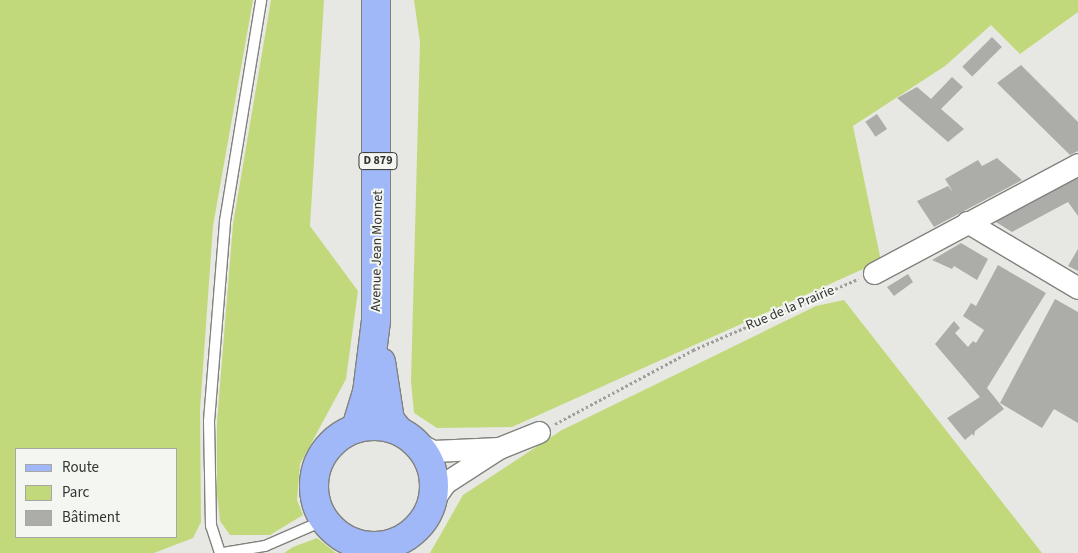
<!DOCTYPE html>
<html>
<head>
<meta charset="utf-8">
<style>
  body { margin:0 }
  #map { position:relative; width:1078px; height:553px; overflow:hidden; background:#e7e8e3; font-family:"Source Sans 3",sans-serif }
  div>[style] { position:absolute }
  .green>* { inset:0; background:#c2d97b }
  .building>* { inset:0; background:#acada9; transform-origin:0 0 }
  .path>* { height:3px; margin-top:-1.5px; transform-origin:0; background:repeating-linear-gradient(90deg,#9e9f9b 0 2.5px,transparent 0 5px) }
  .roads { filter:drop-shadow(1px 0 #81827e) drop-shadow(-1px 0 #81827e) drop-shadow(0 1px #81827e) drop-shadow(0 -1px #81827e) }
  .lane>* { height:10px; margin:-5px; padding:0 5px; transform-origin:5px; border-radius:5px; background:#fff }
  .street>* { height:21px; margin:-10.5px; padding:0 10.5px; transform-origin:10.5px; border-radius:10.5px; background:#fff }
  .primary>* { height:28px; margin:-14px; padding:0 14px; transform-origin:14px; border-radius:14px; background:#a0b8f8 }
  .primary>.ring { margin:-14px; padding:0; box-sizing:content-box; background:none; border:28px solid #a0b8f8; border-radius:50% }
  span { translate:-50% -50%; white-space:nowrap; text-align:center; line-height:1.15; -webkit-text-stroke:4px #f4f6f1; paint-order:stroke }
  .shield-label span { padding:1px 4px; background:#f4f6f1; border:1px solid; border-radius:4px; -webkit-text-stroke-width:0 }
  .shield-label { font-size:12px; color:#333432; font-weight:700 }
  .street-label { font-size:14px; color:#333432 }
  .legend { position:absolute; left:15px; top:448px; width:162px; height:90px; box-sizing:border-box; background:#f4f6f1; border:1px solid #a7a8a5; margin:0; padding:6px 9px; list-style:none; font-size:15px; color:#333432 }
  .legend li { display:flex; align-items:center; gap:10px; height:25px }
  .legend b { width:25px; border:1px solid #a7a8a5 }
</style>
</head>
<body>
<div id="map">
  <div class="green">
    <div style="clip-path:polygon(evenodd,0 0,253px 0,213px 226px,200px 410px,201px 522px,193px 538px,154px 553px,0 553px,0 0,16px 449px,176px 449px,176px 537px,16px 537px,16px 449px)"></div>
    <div style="clip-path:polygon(271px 0,324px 0,310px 226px,358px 291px,346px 379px,300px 464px,297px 500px,303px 515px,270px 535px,230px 535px,220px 521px,217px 493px,217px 422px,233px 224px)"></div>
    <div style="clip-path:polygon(414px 0,1078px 0,1078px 12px,1020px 54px,991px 25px,945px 66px,853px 126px,881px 261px,512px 427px,437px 428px,414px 413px,411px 381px,420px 42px)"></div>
    <div style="clip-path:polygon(844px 300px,1042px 553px,430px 553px,463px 495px,562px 430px,816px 306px)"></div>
    <div style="clip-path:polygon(317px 538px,336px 553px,284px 553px,293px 547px)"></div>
  </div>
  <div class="building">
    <div style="left:992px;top:37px;width:14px;height:42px;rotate:45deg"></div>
    <div style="clip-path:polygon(1021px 65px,1078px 122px,1078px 151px,1070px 155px,997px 83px)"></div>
    <div style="clip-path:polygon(952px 77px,963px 87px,941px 109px,964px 129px,948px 142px,897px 98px,917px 87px,931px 99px)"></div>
    <div style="left:877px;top:114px;width:18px;height:14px;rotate:56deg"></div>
    <div style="clip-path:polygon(997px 158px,1022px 180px,934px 227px,917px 201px,948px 186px,953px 192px,945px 179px,978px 160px,982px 166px)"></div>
    <div style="clip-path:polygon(1078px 172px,1078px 216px,1068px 202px,1012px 232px,991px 219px)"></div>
    <div style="clip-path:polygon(961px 243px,988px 259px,977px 280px,954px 266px,952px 269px,932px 260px)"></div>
    <div style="clip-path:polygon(1078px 249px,1078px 271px,1068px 266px)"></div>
    <div style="clip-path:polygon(998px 265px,1046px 293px,987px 388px,1004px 409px,975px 431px,974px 436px,972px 434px,965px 440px,947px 418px,980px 397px,935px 344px,954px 321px,960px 328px,955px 333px,968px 347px,973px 341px,976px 343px,984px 330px,963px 316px,971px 303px,976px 306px)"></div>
    <div style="clip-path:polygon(908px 274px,913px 282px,894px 296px,887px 287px)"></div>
    <div style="clip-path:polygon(1055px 299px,1078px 312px,1078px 423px,1054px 409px,1042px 428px,1000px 403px)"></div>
  </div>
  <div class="path">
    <div style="left:555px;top:424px;width:157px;rotate:-28.2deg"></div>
    <div style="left:693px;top:350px;width:180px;rotate:-23.3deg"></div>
  </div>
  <div class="roads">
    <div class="lane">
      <div style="left:220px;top:553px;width:28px;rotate:-108deg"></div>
      <div style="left:211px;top:526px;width:105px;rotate:-91.1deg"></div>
      <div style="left:209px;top:421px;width:201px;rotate:-85.4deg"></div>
      <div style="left:225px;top:221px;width:224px;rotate:-80.7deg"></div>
      <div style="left:223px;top:553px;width:43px;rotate:-9.5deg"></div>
      <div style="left:265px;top:546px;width:65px;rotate:-23.4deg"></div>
    </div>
    <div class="street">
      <div style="left:967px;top:222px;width:129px;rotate:30.7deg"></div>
      <div style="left:874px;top:273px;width:231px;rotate:-28.1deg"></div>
      <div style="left:416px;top:442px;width:19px;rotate:28deg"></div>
      <div style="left:433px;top:451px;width:66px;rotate:-2.6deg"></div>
      <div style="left:499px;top:448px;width:64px;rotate:147.1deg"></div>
      <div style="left:445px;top:483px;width:24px;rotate:125deg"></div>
      <div style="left:499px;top:448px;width:43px;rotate:-21.8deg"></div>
    </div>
    <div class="primary">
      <div style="left:381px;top:362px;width:59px;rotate:81.2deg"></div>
      <div style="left:390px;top:420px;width:14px;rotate:51deg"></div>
      <div class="ring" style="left:314px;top:426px;width:92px;height:92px"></div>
      <div style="left:356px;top:428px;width:37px;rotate:-73deg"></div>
      <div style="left:367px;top:393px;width:73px;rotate:-82.9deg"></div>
      <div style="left:376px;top:321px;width:321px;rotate:-90deg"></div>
    </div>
  </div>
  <div class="shield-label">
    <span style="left:378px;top:161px">D 879</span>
  </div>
  <div class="street-label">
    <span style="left:377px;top:251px;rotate:-89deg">Avenue Jean Monnet</span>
    <span style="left:790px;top:308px;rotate:-23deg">Rue de la Prairie</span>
  </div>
  <ul class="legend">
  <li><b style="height:6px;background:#a0b8f8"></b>Route</li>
  <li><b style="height:14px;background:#c2d97b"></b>Parc</li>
  <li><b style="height:14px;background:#acada9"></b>Bâtiment</li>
  </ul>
</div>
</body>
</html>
